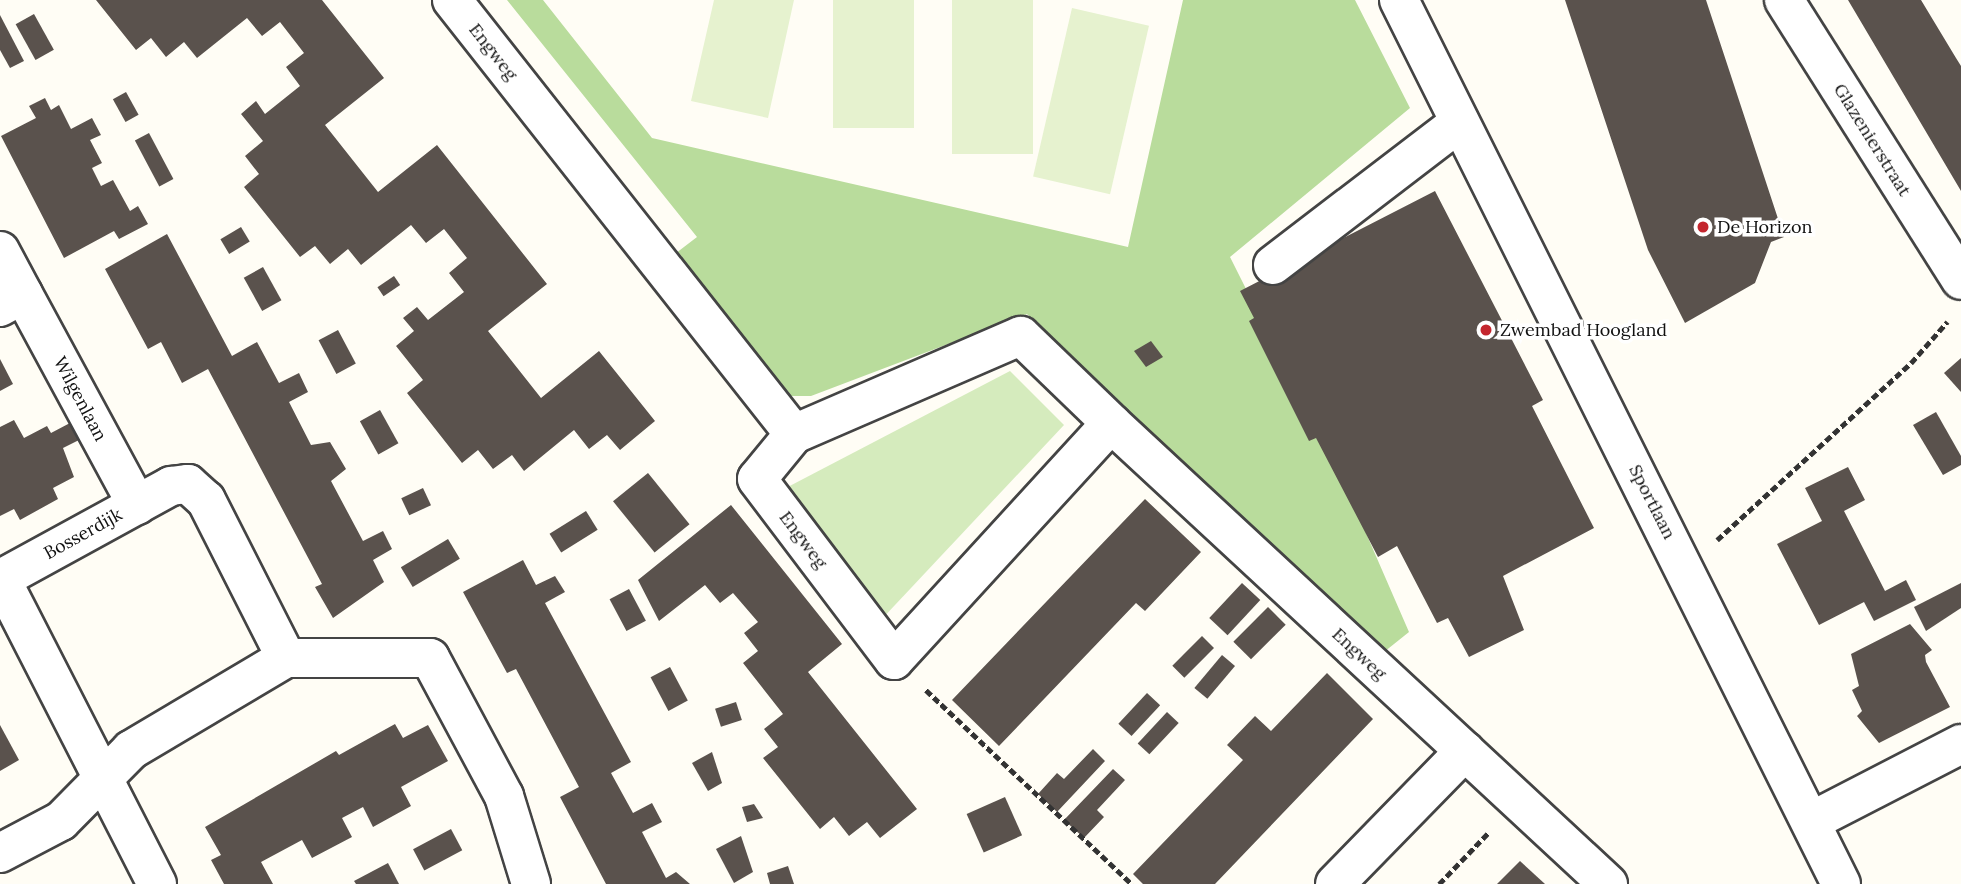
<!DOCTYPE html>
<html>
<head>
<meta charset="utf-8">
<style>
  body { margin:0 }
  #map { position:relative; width:1961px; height:884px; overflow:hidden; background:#fffdf5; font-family:Lora,serif }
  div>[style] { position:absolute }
  .green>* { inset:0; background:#d5ebbd }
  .forest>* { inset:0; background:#b9dc9c }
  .pitch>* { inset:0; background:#e6f2cf; transform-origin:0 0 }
  .building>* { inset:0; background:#5a524d; transform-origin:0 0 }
  .path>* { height:4.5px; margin-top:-2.25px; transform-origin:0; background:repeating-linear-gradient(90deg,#333 0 7px,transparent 0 10.5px) }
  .roads { filter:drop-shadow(2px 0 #444) drop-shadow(-2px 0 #444) drop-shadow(0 2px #444) drop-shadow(0 -2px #444) }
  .minor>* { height:38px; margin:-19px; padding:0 19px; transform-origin:19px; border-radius:19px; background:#fff }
  .dots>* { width:19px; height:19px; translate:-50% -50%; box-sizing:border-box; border:4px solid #fff; border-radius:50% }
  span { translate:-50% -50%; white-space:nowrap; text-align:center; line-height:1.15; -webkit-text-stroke:7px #fff; paint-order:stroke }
  .street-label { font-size:18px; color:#111 }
  .poi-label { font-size:18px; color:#111 }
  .left { translate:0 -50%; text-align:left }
</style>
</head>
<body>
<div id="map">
  <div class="green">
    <div style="clip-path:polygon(1010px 371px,1064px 425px,880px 621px,782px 490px)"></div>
  </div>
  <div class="forest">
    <div style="clip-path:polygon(507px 0,543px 0,652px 138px,1128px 247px,1183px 0,1355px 0,1410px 108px,1230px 257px,1349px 494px,1409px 632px,1384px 652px,1027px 314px,811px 396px,787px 396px,667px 260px,697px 237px)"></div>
  </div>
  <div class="pitch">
    <div style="clip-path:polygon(714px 0,794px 0,768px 118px,691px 101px)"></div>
    <div style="left:833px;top:0;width:81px;height:128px"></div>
    <div style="left:952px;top:0;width:81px;height:154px"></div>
    <div style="left:1072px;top:8px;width:79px;height:173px;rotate:13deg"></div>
  </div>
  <div class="building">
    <div style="clip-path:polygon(96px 0,322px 0,384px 78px,325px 125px,378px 192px,437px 145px,547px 284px,488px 331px,541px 398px,599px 351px,655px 421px,620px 450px,607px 435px,589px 449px,574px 430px,524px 471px,512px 455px,493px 469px,478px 450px,462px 463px,407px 393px,423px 380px,396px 346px,414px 331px,403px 318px,417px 307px,428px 320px,464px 292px,449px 273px,467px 258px,444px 229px,426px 243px,411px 225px,361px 265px,348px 249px,330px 264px,315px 246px,300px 257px,244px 187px,259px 174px,245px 156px,263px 141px,241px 114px,256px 101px,265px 114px,300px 86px,286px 67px,304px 53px,280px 22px,262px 36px,247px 18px,197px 58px,184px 42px,166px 57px,151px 38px,136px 50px)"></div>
    <div style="clip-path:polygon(1565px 0,1706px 0,1784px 237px,1771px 242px,1755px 283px,1685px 323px,1648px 250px)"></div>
    <div style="clip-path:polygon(1848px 0,1921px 0,1956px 58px,1961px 66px,1961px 191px)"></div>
    <div style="left:34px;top:14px;width:41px;height:21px;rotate:61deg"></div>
    <div style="clip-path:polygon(0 15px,24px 61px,10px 68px,0 50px)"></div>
    <div style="left:126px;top:92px;width:26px;height:15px;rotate:61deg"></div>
    <div style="clip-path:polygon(45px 98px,51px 110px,59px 105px,71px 129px,92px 118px,101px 135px,90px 140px,102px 163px,92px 168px,101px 186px,113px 180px,130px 211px,138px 206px,148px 224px,119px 239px,114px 231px,64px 258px,1px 136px,36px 118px,29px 106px)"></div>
    <div style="left:149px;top:133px;width:52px;height:16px;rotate:62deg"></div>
    <div style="clip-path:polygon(1435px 191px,1543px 400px,1532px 406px,1594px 528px,1503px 576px,1524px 630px,1469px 657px,1448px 618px,1437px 623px,1397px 546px,1378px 557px,1316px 438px,1309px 441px,1249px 321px,1254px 318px,1240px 291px)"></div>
    <div style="left:241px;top:227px;width:17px;height:24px;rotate:59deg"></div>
    <div style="clip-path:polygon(167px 234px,232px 356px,257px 342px,279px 383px,299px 373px,308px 392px,289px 402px,311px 445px,330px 442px,346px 469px,331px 481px,363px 541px,383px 531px,392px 549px,373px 560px,384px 582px,333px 618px,315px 587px,322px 584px,208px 369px,182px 383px,161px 342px,148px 349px,105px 269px)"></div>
    <div style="left:263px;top:267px;width:38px;height:22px;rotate:61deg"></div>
    <div style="left:394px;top:276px;width:11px;height:20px;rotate:56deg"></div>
    <div style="left:338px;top:330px;width:38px;height:22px;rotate:62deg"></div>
    <div style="clip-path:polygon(1151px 341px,1163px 357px,1146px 367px,1134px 351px)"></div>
    <div style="clip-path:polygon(1961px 358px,1961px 392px,1944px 373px)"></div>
    <div style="clip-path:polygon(0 359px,13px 384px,0 391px)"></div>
    <div style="left:380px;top:410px;width:38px;height:23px;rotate:61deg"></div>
    <div style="clip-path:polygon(1936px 412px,1961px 456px,1961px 465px,1943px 475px,1913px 425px)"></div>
    <div style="clip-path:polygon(14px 420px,24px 438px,47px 426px,51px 433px,70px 423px,79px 440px,63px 448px,74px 477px,53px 488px,58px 499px,20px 520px,14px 509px,0 516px,0 427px)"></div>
    <div style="clip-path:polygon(1848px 467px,1865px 500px,1844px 511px,1885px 591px,1906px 580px,1916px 600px,1874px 621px,1864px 602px,1819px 625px,1777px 544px,1822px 521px,1805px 488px)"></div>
    <div style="left:648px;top:473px;width:66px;height:45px;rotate:51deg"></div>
    <div style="left:423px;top:488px;width:19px;height:24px;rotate:65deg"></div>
    <div style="clip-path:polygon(1145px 499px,1201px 552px,1145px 611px,1136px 603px,999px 746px,952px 700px)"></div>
    <div style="clip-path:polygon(731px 505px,842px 644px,808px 672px,917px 809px,880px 838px,867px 822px,849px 836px,834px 817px,820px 829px,763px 758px,778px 747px,764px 729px,783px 714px,743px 663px,758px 651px,744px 633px,758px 622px,733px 593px,720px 603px,705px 585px,659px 621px,638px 580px)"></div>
    <div style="left:586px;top:511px;width:22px;height:43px;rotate:58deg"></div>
    <div style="left:448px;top:539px;width:23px;height:55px;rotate:59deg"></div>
    <div style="clip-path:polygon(523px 560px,536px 585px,555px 576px,565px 592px,545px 603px,631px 762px,611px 773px,633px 813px,652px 803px,662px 822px,642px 832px,666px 878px,676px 872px,690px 884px,606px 884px,560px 797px,579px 787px,516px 669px,507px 673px,463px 592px)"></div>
    <div style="left:1242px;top:583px;width:25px;height:48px;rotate:43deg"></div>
    <div style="clip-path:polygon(1961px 583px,1961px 608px,1926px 631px,1914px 607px)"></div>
    <div style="left:629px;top:589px;width:36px;height:22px;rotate:62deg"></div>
    <div style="left:1268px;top:607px;width:25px;height:49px;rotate:45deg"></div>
    <div style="clip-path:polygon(1910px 624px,1932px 650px,1925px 655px,1926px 662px,1950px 707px,1879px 743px,1857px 716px,1862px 711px,1852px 690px,1859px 686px,1851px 654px)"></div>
    <div style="left:1202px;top:636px;width:17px;height:42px;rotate:45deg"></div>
    <div style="left:1222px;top:655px;width:17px;height:43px;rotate:40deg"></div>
    <div style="left:670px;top:667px;width:38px;height:22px;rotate:62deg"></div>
    <div style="clip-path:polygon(1327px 673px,1373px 719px,1215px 884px,1143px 884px,1133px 874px,1243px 760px,1227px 745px,1255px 716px,1271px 731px)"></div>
    <div style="left:1147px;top:693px;width:18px;height:42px;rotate:43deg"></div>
    <div style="left:736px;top:702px;width:19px;height:22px;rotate:72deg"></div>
    <div style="left:1167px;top:712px;width:16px;height:43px;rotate:43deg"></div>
    <div style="clip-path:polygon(395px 724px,403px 738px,428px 725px,448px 761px,401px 787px,411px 806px,373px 827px,363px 807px,342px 818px,352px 837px,312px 858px,302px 840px,261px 862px,273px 884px,224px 884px,211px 860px,221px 855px,205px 827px,336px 751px,339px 755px)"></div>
    <div style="clip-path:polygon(0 725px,19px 760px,0 771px)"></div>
    <div style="clip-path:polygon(1093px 749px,1105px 761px,1057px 812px,1038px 794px,1057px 773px,1064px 779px)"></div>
    <div style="clip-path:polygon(712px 752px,722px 783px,708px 791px,692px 763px)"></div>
    <div style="clip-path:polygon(1113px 769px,1125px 780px,1097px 810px,1104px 817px,1084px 838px,1064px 820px)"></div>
    <div style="left:1005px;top:797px;width:42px;height:42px;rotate:66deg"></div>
    <div style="clip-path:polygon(754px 804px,763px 818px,747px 822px,742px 807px)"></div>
    <div style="left:451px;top:829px;width:24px;height:43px;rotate:62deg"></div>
    <div style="clip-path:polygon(741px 836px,753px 872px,734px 883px,716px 849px)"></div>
    <div style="clip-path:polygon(1520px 861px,1545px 884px,1497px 884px)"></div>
    <div style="clip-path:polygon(388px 863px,399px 884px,356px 884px,354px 881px)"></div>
    <div style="clip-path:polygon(788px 866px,794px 884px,770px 884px,767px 873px)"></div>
  </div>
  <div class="path">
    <div style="left:1717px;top:540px;width:263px;rotate:-42.4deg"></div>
    <div style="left:1911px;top:363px;width:55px;rotate:-48.7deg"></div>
    <div style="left:926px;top:690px;width:283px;rotate:43.3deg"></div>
    <div style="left:1439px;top:884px;width:72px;rotate:-46.1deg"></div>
  </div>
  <div class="roads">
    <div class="minor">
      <div style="left:452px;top:0;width:553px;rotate:51.76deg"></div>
      <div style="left:794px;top:434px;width:58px;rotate:129.4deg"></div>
      <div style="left:757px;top:479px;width:227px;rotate:52.9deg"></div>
      <div style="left:894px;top:660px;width:321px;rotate:-47.5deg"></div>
      <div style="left:1111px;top:423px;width:678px;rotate:42.85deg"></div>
      <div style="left:1399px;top:0;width:988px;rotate:63.43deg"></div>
      <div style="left:1784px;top:0;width:331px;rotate:57.7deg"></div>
      <div style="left:0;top:251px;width:49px;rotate:61.9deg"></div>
      <div style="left:1273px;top:265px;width:235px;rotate:-37.4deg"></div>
      <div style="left:0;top:307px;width:26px;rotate:-29deg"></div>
      <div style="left:23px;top:294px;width:240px;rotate:61.6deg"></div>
      <div style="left:794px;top:434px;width:247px;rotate:-23.4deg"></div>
      <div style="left:1021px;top:336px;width:125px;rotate:44deg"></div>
      <div style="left:1812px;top:821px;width:168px;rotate:-27.3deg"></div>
      <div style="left:0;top:853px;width:69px;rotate:-27.7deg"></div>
      <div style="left:61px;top:821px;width:100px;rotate:-45.4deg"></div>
      <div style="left:131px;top:750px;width:180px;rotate:-30.7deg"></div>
      <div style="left:157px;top:884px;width:343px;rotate:-117.1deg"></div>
      <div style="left:1px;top:579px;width:194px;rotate:-28.7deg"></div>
      <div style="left:171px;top:486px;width:17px;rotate:-7deg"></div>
      <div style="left:188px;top:484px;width:24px;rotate:42deg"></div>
      <div style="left:206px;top:500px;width:177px;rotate:63.1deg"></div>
      <div style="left:286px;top:658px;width:144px"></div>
      <div style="left:430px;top:658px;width:157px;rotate:61.8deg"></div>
      <div style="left:504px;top:796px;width:92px;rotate:72.9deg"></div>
      <div style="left:1335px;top:884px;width:186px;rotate:-45.7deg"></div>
    </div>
  </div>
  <div class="dots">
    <div style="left:1703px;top:227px;background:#c4262e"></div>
    <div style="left:1486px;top:330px;background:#c4262e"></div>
  </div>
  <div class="street-label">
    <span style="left:493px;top:52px;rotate:52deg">Engweg</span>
    <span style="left:1872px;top:140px;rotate:58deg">Glazenierstraat</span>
    <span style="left:80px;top:399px;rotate:62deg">Wilgenlaan</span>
    <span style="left:1652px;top:502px;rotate:63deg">Sportlaan</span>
    <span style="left:83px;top:534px;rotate:-29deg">Bosserdijk</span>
    <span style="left:803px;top:540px;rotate:53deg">Engweg</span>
    <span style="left:1359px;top:654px;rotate:43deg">Engweg</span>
  </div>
  <div class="poi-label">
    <span class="left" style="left:1717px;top:227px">De Horizon</span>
    <span class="left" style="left:1500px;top:330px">Zwembad Hoogland</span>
  </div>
</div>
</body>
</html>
